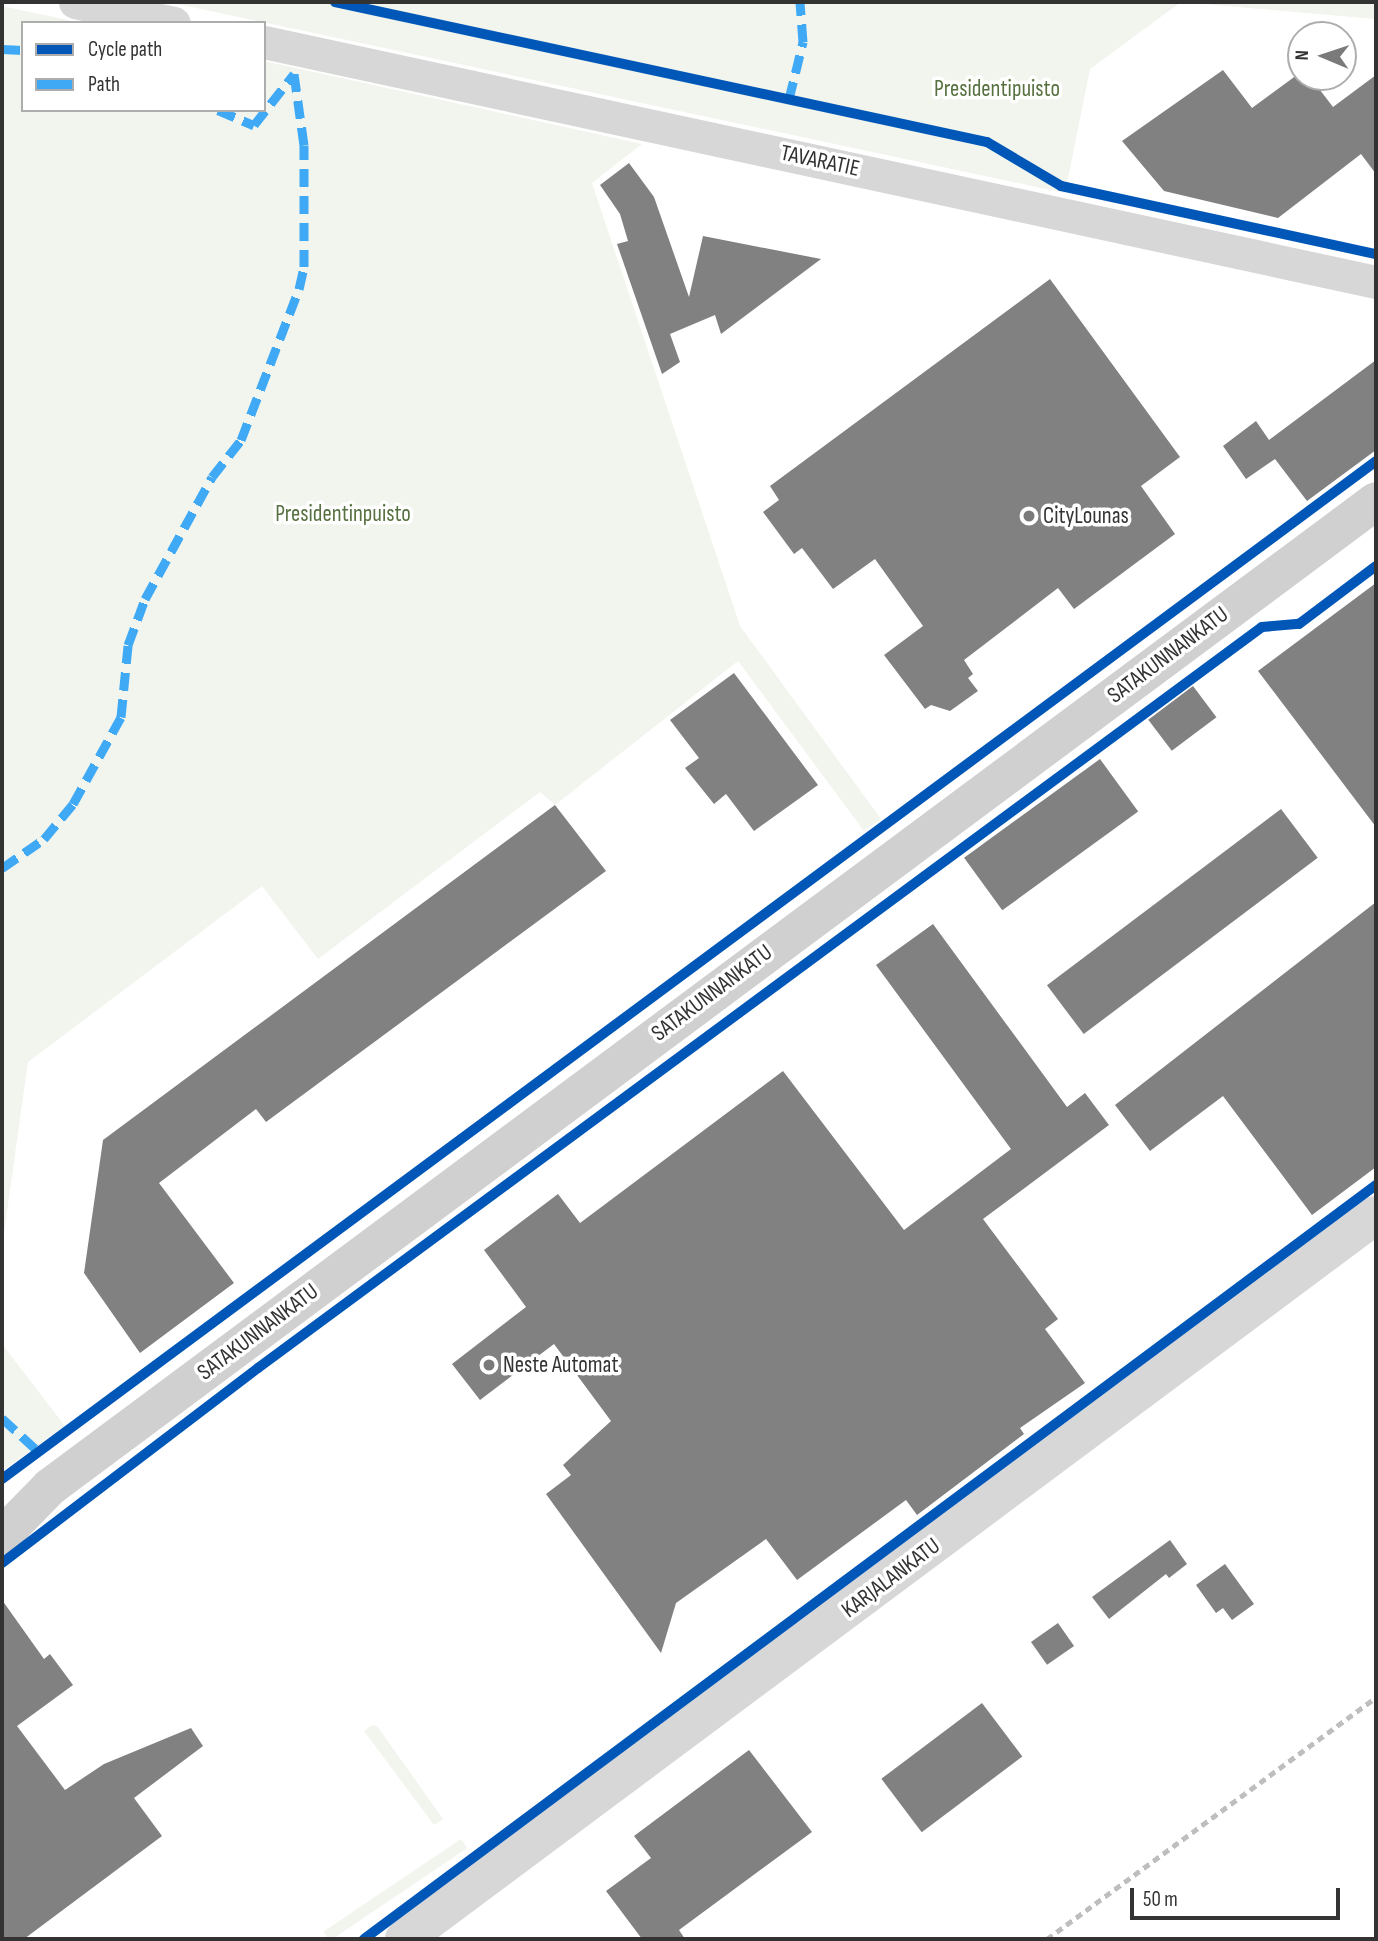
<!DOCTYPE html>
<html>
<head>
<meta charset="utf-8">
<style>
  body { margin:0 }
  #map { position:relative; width:1378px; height:1941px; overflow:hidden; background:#fff; font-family:"Sofia Sans Condensed",sans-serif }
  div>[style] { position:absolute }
  .green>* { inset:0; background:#f1f5ed; transform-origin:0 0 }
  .building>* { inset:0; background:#818181; transform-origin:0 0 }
  .minor>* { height:33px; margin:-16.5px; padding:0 16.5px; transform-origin:16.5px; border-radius:16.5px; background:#d7d7d7 }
  .tertiary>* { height:38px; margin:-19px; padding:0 19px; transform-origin:19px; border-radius:19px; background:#d7d7d7 }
  .secondary>* { height:38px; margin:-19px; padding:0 19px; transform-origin:19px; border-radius:19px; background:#d0d0d0 }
  .rail>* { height:5px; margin-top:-2.5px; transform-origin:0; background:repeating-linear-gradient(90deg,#bebebe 0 7px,transparent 0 12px) }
  .quiet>* { height:9px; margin-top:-4.5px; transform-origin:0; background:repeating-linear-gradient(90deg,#3fa9f5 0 18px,transparent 0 27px) }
  .cycleway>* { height:10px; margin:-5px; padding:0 5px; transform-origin:5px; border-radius:5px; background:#0057b8 }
  .dots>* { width:19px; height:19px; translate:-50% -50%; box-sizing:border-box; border:4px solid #fff; border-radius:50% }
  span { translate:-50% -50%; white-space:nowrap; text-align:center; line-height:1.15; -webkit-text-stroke:7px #fff; paint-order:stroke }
  .park-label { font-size:23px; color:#56703f }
  .street-label { font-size:23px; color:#333 }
  .poi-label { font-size:23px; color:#333 }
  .left { translate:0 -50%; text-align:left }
  .frame { position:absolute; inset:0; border:4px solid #333; pointer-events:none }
  .legend { position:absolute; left:21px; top:21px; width:245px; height:91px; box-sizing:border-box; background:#fff; border:2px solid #adadad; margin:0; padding:9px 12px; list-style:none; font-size:21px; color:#333 }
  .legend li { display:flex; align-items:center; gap:14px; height:35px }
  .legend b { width:35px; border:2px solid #adadad }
  .north { position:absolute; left:1287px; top:21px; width:70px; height:70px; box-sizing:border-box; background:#fff; border:2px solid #adadad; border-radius:50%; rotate:272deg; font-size:19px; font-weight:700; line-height:28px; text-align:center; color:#333 }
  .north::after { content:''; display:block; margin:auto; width:24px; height:32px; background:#7a7a7a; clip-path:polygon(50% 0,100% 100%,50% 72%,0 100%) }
  .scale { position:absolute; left:1130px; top:1888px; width:210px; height:32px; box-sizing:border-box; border:4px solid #333; border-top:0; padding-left:9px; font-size:21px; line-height:24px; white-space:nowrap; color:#333; -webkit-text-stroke:5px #fff; paint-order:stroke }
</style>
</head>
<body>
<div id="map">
  <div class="green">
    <div style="clip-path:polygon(168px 2px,1376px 2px,1376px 19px,1181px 2px,1090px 69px,1065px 193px)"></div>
    <div style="clip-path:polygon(2px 6px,81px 23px,23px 23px,23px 110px,264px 110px,264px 61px,642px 144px,592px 183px,740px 626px,881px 819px,864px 831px,738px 661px,555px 805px,540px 792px,318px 959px,262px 886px,28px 1062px,2px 1247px)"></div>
    <div style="clip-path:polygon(2px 1344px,65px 1426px,2px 1471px)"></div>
    <div style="clip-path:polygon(372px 1725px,377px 1726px,443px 1819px,434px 1825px,364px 1731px)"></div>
    <div style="left:461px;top:1839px;width:11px;height:166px;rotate:56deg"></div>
  </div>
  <div class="building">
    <div style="clip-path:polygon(1223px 70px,1252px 108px,1301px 72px,1301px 77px,1310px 77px,1333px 107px,1376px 75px,1376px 174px,1361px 154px,1278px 218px,1164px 191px,1122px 141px)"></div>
    <div style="clip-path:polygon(629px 163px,654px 197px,689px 297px,703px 236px,821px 259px,721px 334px,715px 315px,670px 334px,680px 362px,662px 374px,617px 244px,628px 241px,620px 214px,600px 185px)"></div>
    <div style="clip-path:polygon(1050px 279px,1180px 457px,1141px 486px,1175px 534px,1074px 609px,1058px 588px,964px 660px,973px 674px,968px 678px,978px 691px,950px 711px,931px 705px,925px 709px,884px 655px,923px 626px,875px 559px,833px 589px,802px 548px,794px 554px,763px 512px,779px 500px,770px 486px)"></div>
    <div style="clip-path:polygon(1376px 360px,1376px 450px,1307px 501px,1275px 459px,1246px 479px,1223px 446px,1256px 421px,1269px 440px)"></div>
    <div style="clip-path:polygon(1376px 583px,1376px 827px,1258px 671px)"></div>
    <div style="clip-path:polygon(734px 673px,818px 785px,754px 831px,726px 794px,714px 804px,685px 768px,699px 758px,670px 720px)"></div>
    <div style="left:1193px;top:686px;width:39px;height:56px;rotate:53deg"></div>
    <div style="left:1100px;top:759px;width:65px;height:168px;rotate:54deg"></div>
    <div style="clip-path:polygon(555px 805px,606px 871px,266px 1122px,256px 1109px,159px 1183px,234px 1283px,140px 1353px,84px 1273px,103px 1140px)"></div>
    <div style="left:1281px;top:809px;width:61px;height:293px;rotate:53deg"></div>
    <div style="clip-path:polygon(1376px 902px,1376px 1167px,1312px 1215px,1223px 1096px,1150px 1151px,1115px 1105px)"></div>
    <div style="clip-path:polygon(933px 924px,1067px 1107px,1085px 1093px,1109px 1125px,983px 1219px,1058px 1319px,1045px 1329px,1085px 1383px,1020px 1428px,1024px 1434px,917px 1515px,906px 1500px,797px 1580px,766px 1539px,676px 1603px,661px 1653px,546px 1494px,571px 1475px,563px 1465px,611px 1421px,554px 1344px,480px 1400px,452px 1364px,526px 1307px,484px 1250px,558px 1194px,580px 1223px,783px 1071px,904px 1230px,1011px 1149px,876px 965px)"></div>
    <div style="clip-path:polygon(1170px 1540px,1187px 1564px,1169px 1578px,1166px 1574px,1109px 1619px,1092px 1597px)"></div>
    <div style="clip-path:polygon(1225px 1564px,1254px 1604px,1232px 1620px,1223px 1608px,1216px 1613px,1196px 1585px)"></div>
    <div style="clip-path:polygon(2px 1600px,44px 1659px,50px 1654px,73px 1685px,17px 1726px,65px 1790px,104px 1764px,191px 1728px,203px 1746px,134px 1798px,162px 1836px,24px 1939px,2px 1939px)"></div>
    <div style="left:1058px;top:1623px;width:28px;height:33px;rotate:55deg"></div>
    <div style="left:982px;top:1703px;width:67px;height:126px;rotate:53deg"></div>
    <div style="clip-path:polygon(749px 1750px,812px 1832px,679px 1930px,685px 1939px,642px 1939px,606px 1891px,651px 1858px,634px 1836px)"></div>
  </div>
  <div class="minor">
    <div style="left:75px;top:2px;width:101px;rotate:12deg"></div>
    <div style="left:264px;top:42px;width:1138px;rotate:12.18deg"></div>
  </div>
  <div class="tertiary">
    <div style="left:404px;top:1939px;width:1212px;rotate:-36.68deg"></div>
  </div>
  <div class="secondary">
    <div style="left:2px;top:1536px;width:69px;rotate:-45.6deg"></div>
    <div style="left:50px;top:1487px;width:1652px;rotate:-36.63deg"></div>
  </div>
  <div class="rail">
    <div style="left:1047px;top:1939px;width:408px;rotate:-36.3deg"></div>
  </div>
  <div class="quiet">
    <div style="left:2px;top:49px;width:21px;rotate:3deg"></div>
    <div style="left:789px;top:99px;width:59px;rotate:-76.2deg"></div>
    <div style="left:803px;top:42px;width:40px;rotate:-94.3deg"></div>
    <div style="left:218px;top:110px;width:39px;rotate:23deg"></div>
    <div style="left:254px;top:125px;width:65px;rotate:-51.9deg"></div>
    <div style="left:2px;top:868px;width:51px;rotate:-34.6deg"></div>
    <div style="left:44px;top:839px;width:45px;rotate:-50.4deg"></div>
    <div style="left:73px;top:804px;width:99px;rotate:-61.1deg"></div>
    <div style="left:121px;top:717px;width:72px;rotate:-84.4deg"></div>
    <div style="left:128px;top:645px;width:49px;rotate:-69.7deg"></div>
    <div style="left:145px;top:599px;width:139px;rotate:-61.2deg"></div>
    <div style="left:212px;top:477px;width:47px;rotate:-51.9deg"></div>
    <div style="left:241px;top:440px;width:162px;rotate:-69deg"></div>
    <div style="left:299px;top:289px;width:23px;rotate:-77deg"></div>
    <div style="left:304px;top:267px;width:122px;rotate:-90deg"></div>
    <div style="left:304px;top:145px;width:72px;rotate:-98deg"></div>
    <div style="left:2px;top:1418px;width:52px;rotate:42.6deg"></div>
  </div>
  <div class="cycleway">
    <div style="left:335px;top:2px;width:667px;rotate:12.12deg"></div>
    <div style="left:987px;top:142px;width:86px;rotate:30.7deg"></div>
    <div style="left:1061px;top:186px;width:322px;rotate:12.2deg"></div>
    <div style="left:2px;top:1479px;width:1710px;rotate:-36.53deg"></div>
    <div style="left:2px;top:1563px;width:322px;rotate:-37.3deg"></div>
    <div style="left:258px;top:1368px;width:1248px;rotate:-36.43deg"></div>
    <div style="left:1262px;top:627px;width:37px;rotate:-5deg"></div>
    <div style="left:1299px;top:624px;width:96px;rotate:-37deg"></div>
    <div style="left:364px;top:1939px;width:1262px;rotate:-36.69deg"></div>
  </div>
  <div class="dots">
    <div style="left:1029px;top:516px;background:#7a7a7a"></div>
    <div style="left:489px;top:1365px;background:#7a7a7a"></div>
  </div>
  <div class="park-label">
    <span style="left:997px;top:89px">Presidentipuisto</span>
    <span style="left:343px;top:514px">Presidentinpuisto</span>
  </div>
  <div class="street-label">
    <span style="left:820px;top:161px;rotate:12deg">TAVARATIE</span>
    <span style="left:1168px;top:655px;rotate:-37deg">SATAKUNNANKATU</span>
    <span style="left:712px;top:993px;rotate:-37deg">SATAKUNNANKATU</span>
    <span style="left:258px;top:1332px;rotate:-37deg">SATAKUNNANKATU</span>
    <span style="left:891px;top:1578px;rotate:-37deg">KARJALANKATU</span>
  </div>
  <div class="poi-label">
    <span class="left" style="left:1043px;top:516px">CityLounas</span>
    <span class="left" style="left:503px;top:1365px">Neste Automat</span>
  </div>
  <div class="frame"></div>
  <ul class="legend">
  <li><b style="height:9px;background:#0057b8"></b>Cycle path</li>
  <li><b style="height:9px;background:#3fa9f5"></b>Path</li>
  </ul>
  <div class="north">N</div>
  <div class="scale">50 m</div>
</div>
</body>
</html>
